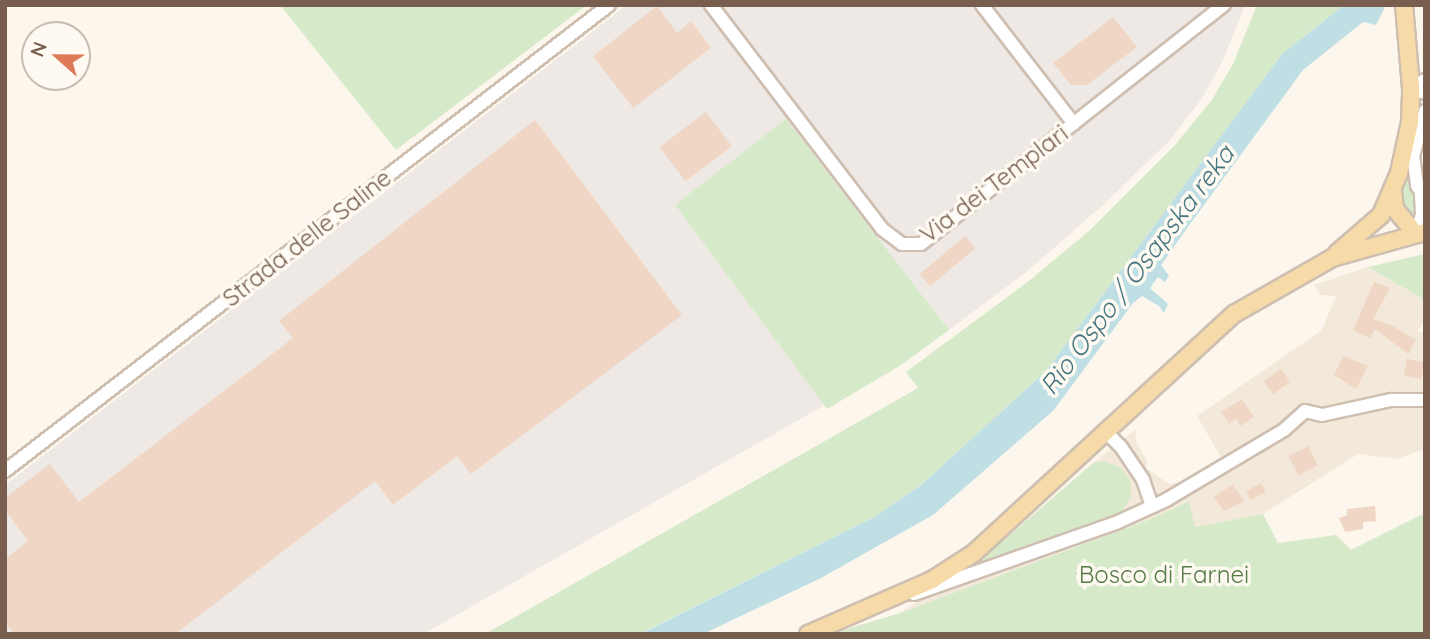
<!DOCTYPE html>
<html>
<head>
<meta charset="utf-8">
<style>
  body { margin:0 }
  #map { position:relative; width:1430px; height:639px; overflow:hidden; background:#fcf6ec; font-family:Quicksand,sans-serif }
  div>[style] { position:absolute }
  .residential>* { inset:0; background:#f3e9da }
  .industrial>* { inset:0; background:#eee9e4 }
  .green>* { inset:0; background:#d6eaca }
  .water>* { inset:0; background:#c0dfe5 }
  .building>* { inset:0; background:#f0d7c5; transform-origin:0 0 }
  .roads { filter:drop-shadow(2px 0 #cebfb1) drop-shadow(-2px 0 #cebfb1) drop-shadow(0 2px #cebfb1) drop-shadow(0 -2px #cebfb1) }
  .minor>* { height:12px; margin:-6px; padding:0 6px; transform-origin:6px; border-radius:6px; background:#fff }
  .major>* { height:16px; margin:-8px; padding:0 8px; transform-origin:8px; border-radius:8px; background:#f6dba9 }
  span { translate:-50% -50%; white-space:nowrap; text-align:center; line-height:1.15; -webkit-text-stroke:7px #fefaf2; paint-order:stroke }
  .street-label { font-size:24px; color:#775e4f }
  .park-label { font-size:24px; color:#557b47 }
  .water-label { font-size:26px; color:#467681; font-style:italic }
  .frame { position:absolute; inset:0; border:7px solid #775e4f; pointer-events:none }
  .north { position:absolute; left:21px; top:21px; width:70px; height:70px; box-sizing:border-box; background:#fefaf2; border:2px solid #c8bcb1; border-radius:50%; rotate:291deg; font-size:19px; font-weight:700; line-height:28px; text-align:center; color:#775e4f }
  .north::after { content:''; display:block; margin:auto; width:24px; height:32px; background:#de7a58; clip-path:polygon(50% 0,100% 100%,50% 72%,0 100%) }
</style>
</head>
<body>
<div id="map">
  <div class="residential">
    <div style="clip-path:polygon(1368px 267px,1425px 300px,1425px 321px,1417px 331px,1425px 334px,1425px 449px,1397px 459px,1358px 454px,1263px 514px,1195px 527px,1188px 501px,1151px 519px,900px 613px,960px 573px,1130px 480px,1121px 467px,1103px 461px,1093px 463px,1136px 429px,1136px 442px,1147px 461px,1146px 468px,1169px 484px,1189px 481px,1222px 459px,1197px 416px,1322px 330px,1336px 296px,1320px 295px,1314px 285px)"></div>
  </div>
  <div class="industrial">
    <div style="clip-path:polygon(627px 5px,1245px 5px,1223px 60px,1203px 97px,1170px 140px,1103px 205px,1025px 273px,949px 330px,786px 120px,675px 205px,825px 405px,423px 634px,5px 634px,5px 485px)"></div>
  </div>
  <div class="green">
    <div style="clip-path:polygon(280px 5px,587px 5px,396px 150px)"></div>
    <div style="clip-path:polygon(1257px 5px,1344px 5px,1282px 54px,1046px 371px,921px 485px,874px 517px,639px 634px,485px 634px,918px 388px,906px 372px,1030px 280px,1089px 231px,1175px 145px,1211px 101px,1233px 64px)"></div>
    <div style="clip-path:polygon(786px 119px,949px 330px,901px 365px,827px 409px,675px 205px)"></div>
    <div style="clip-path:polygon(1407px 169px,1418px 202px,1413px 219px,1405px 214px,1398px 192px)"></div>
    <div style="clip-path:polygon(1425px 254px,1425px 300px,1368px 267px)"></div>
    <div style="clip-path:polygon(1103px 461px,1121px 467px,1130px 480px,1131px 497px,1121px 513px,960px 573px,998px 545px,1093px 463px)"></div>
    <div style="clip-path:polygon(1189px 501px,1195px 527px,1263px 514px,1278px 543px,1336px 535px,1351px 550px,1425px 513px,1425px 634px,837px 632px,900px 613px,1151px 519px)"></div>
  </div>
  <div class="water">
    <div style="clip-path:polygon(1344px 5px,1386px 5px,1376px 25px,1363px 22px,1303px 70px,1190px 224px,1161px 265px,1169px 276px,1165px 282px,1158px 277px,1150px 288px,1168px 304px,1164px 313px,1159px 306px,1142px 296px,1133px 303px,1053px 411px,933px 515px,819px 579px,703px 634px,640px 634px,874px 517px,921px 485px,1046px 371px,1282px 54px)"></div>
  </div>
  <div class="building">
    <div style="clip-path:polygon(657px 6px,677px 33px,691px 21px,711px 48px,633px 108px,593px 56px)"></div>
    <div style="clip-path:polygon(1113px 17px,1137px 47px,1087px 85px,1071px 85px,1053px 63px)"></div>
    <div style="left:706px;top:112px;width:43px;height:58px;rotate:53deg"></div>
    <div style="clip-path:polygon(535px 120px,682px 315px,471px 474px,457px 456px,393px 505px,375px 481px,175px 634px,14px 634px,5px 622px,5px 559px,28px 541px,5px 510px,5px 498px,50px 464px,79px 502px,293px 338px,279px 321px)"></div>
    <div style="left:965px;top:236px;width:16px;height:59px;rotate:50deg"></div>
    <div style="clip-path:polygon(1374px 282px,1390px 288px,1373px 319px,1391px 325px,1416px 340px,1408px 354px,1375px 329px,1370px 338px,1353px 330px)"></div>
    <div style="clip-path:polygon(1343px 356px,1368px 366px,1356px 389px,1334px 375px)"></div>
    <div style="left:1407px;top:359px;width:17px;height:17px;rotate:10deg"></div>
    <div style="left:1281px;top:369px;width:16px;height:21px;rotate:55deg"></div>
    <div style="clip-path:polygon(1242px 399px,1254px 417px,1240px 426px,1236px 419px,1229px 424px,1221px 412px)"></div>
    <div style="left:1308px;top:446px;width:22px;height:22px;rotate:63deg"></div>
    <div style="left:1261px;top:483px;width:10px;height:17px;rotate:61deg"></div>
    <div style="clip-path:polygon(1233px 484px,1244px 501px,1224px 511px,1214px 497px)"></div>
    <div style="clip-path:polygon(1375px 506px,1376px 521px,1363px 522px,1363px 529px,1345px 532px,1339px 518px,1347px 515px,1347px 509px)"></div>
  </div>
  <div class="roads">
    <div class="minor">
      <div style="left:711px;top:5px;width:282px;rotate:52.6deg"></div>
      <div style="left:882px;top:229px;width:25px;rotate:37deg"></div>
      <div style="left:902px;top:244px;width:19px"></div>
      <div style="left:921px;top:244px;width:386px;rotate:-38.3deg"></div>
      <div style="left:982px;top:5px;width:150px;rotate:52.3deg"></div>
      <div style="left:1425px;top:80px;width:16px;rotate:150deg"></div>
      <div style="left:1411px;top:88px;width:15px;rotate:20deg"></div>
      <div style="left:1425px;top:111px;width:47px;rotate:104.9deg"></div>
      <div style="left:1413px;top:156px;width:30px;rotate:82deg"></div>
      <div style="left:1417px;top:186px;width:14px;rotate:54deg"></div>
      <div style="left:1416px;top:234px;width:21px;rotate:-73deg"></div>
      <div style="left:1422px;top:214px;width:20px;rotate:-93deg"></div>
      <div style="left:1106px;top:432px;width:21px;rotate:45deg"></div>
      <div style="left:1121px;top:447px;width:40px;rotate:56deg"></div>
      <div style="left:1143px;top:480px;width:28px;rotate:71deg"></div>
      <div style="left:5px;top:471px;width:763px;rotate:-37.65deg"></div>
      <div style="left:914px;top:594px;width:216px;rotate:-19.4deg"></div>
      <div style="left:1118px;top:522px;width:53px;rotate:-24.6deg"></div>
      <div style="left:1166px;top:500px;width:137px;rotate:-30.7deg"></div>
      <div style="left:1284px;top:430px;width:28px;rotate:-42deg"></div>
      <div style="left:1305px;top:411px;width:17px;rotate:13deg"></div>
      <div style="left:1322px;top:415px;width:71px;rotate:-12.3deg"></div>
      <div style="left:1391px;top:400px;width:34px"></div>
    </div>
    <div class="major">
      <div style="left:1393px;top:191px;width:18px;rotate:84deg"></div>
      <div style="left:1395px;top:209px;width:33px;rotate:50deg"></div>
      <div style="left:1337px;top:253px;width:58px;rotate:-40.8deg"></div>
      <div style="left:1381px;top:215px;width:46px;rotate:-66.8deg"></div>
      <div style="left:1399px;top:173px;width:52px;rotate:-77.8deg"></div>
      <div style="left:1410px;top:122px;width:34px;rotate:-88deg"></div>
      <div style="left:1411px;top:88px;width:83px;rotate:-94.8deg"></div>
      <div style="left:808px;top:634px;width:135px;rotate:-23.5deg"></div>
      <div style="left:932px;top:580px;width:50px;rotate:-32.7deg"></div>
      <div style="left:974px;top:553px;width:353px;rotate:-42.6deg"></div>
      <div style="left:1234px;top:314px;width:113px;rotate:-29.7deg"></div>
      <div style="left:1332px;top:258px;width:97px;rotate:-15.6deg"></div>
    </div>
  </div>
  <div class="street-label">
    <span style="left:994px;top:184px;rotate:-37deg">Via dei Templari</span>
    <span style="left:307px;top:238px;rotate:-38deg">Strada delle Saline</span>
  </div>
  <div class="park-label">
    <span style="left:1164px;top:575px">Bosco di Farnei</span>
  </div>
  <div class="water-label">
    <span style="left:1137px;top:270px;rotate:-53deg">Rio Ospo / Osapska reka</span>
  </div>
  <div class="frame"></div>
  <div class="north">N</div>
</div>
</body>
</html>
